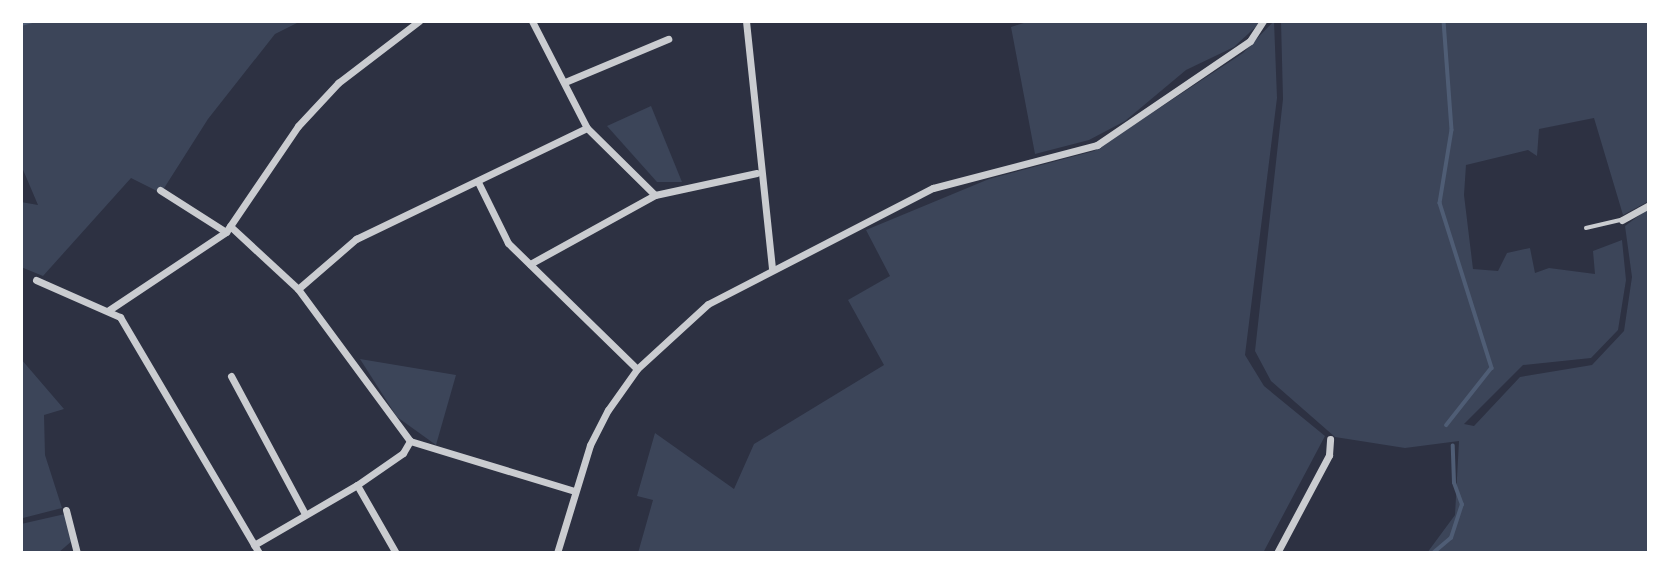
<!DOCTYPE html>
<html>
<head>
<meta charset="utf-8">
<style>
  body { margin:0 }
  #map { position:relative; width:1670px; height:574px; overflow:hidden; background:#2d3142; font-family:Ubuntu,sans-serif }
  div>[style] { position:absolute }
  .green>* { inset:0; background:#3c4559 }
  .stream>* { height:3.5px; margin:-1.75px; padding:0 1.75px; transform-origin:1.75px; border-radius:1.75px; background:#4f5d75 }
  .service>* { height:3.5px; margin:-1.75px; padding:0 1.75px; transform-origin:1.75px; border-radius:1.75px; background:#caccd0 }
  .minor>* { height:7px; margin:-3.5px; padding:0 3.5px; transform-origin:3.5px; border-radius:3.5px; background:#caccd0 }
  span { translate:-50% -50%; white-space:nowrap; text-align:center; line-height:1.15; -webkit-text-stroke:5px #fff; paint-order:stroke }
  .frame { position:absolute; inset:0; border:23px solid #fff; pointer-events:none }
</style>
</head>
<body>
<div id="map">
  <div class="green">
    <div style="clip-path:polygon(21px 21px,301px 21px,275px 34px,208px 119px,161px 193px,131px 178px,43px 276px,21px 267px,21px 202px,38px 205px,21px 165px)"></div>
    <div style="clip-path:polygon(1030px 21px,1262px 21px,1234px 47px,1186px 70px,1125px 121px,1089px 140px,1035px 154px,1011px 27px)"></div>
    <div style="clip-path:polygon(1274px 21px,1277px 98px,1245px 355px,1264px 386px,1325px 436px,1263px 553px,638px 553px,653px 500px,637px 496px,655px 433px,734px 489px,754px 444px,884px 365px,848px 300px,890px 276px,866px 230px,989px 179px,1094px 151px,1243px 53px)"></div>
    <div style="clip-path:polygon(1281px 21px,1649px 21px,1649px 201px,1623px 215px,1594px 118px,1539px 129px,1537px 156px,1528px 150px,1466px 165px,1464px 195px,1473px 269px,1498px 271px,1507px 253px,1530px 248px,1535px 273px,1549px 268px,1595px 274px,1593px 251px,1622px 240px,1626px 280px,1618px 330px,1591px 358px,1523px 365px,1464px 424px,1474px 426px,1520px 377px,1592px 365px,1624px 331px,1632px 277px,1625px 226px,1649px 208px,1649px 553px,1427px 553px,1455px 515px,1459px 441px,1405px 448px,1335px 437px,1271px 381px,1255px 351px,1283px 99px)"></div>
    <div style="clip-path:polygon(651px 106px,682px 182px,657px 182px,607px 126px)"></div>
    <div style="clip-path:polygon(21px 359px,64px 409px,44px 415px,45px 455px,62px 508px,23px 518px)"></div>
    <div style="clip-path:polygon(360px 359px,456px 375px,436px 445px,397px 417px)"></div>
    <div style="clip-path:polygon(65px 514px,73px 540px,58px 553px,21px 553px,21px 524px)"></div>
  </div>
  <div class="stream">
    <div style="left:1444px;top:21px;width:109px;rotate:85.8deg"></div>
    <div style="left:1452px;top:130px;width:74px;rotate:99.3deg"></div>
    <div style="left:1440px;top:203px;width:173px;rotate:72.5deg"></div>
    <div style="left:1492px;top:368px;width:73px;rotate:128.3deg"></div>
    <div style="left:21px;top:24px;width:11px;rotate:-15deg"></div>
    <div style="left:1433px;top:553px;width:23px;rotate:-40deg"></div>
    <div style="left:1451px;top:538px;width:35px;rotate:-72deg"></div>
    <div style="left:1462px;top:505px;width:23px;rotate:-110deg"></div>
    <div style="left:1454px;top:483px;width:37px;rotate:-92deg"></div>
  </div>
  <div class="service">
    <div style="left:1586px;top:228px;width:37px;rotate:-13deg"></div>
  </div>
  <div class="minor">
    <div style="left:532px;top:21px;width:120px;rotate:62.8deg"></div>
    <div style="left:587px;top:128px;width:95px;rotate:44.6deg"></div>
    <div style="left:655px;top:195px;width:104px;rotate:-12.2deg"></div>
    <div style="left:746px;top:21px;width:249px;rotate:84deg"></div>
    <div style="left:565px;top:82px;width:112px;rotate:-22.7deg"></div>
    <div style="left:478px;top:182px;width:68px;rotate:63.8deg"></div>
    <div style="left:508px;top:243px;width:180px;rotate:44.3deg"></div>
    <div style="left:160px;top:190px;width:78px;rotate:32.5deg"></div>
    <div style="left:1622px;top:220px;width:31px;rotate:-29deg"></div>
    <div style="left:230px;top:226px;width:93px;rotate:42.8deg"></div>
    <div style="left:298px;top:289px;width:189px;rotate:53.6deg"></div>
    <div style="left:410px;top:441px;width:172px;rotate:16.9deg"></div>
    <div style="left:530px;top:264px;width:143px;rotate:-28.9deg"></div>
    <div style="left:36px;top:280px;width:92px;rotate:23.8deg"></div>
    <div style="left:120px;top:317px;width:274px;rotate:59.5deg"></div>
    <div style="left:298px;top:289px;width:77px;rotate:-40.8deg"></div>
    <div style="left:356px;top:239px;width:256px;rotate:-25.7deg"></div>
    <div style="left:109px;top:310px;width:141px;rotate:-33.7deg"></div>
    <div style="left:226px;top:232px;width:128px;rotate:-55.8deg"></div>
    <div style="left:298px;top:126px;width:59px;rotate:-47.1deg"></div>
    <div style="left:338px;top:83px;width:102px;rotate:-37.4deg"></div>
    <div style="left:231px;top:376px;width:157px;rotate:61.8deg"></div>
    <div style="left:357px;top:485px;width:78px;rotate:60.2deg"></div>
    <div style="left:66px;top:510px;width:44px;rotate:75.7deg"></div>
    <div style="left:254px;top:545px;width:119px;rotate:-30.2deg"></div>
    <div style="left:357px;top:485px;width:56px;rotate:-34.8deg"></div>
    <div style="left:403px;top:453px;width:14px;rotate:-60deg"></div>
    <div style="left:557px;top:553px;width:113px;rotate:-73deg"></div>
    <div style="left:590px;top:445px;width:39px;rotate:-63deg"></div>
    <div style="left:608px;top:410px;width:50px;rotate:-54.7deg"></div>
    <div style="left:637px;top:369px;width:96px;rotate:-42.5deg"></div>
    <div style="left:708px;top:304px;width:253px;rotate:-27.3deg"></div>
    <div style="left:933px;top:188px;width:170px;rotate:-14.7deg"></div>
    <div style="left:1097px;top:145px;width:185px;rotate:-34.2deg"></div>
    <div style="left:1250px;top:41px;width:24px;rotate:-57deg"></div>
    <div style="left:1277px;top:553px;width:111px;rotate:-62deg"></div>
    <div style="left:1329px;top:455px;width:16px;rotate:-86deg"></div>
  </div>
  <div class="frame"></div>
</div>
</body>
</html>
